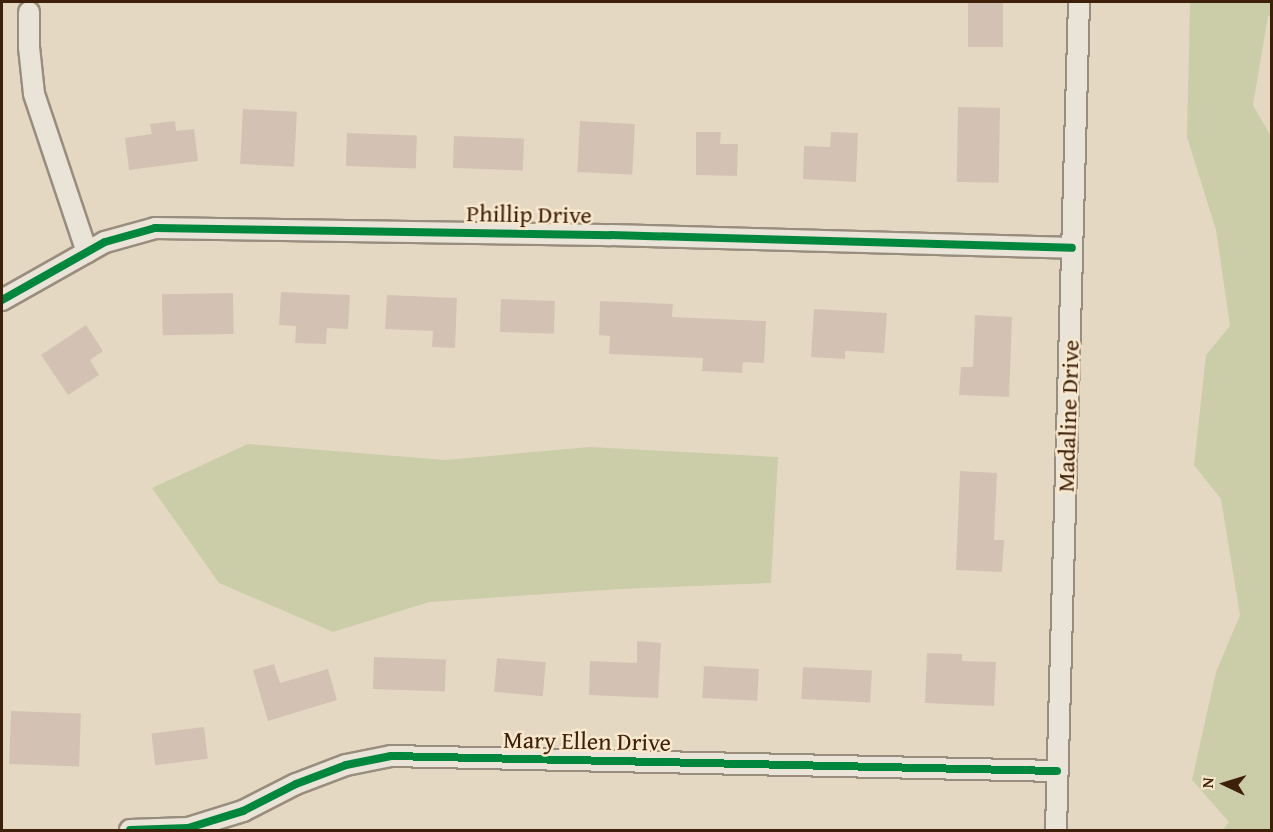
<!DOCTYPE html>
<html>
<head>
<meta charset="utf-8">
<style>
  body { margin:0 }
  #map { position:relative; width:1273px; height:832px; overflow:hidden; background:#e5d8c3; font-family:"Gentium Book Plus",serif }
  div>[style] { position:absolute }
  .green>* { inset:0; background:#cbcca8 }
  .building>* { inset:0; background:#d3c2b3; transform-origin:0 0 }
  .roads { filter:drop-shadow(2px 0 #998d7e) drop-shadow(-2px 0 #998d7e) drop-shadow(0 2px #998d7e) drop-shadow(0 -2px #998d7e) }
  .street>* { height:20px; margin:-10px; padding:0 10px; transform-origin:10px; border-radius:10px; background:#e9e3d8 }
  .cycleway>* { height:8px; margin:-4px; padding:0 4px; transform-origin:4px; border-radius:4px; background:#00873e }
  span { translate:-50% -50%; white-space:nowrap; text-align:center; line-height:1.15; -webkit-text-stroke:5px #f8e8ce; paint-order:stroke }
  .street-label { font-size:24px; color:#3e1f09 }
  .frame { position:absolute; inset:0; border:3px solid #3e1f09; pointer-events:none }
  .north { position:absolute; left:1195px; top:754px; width:60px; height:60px; -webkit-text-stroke:4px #f8e8ce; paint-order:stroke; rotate:274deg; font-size:16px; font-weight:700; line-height:24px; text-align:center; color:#3e1f09 }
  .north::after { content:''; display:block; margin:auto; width:21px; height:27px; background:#3e1f09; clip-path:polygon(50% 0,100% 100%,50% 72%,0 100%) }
</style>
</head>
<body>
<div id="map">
  <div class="green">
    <div style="clip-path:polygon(1190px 2px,1271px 2px,1271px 16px,1268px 16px,1253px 105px,1272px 138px,1271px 830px,1223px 830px,1229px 822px,1192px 780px,1216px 672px,1240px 615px,1221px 499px,1194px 465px,1206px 355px,1230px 326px,1216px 230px,1187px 137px)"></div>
    <div style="clip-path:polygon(248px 444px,445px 460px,590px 447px,778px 457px,771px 583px,620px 589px,429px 602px,333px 632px,219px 583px,152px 488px)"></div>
  </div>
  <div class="building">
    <div style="left:968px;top:2px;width:35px;height:45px"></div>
    <div style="left:958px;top:107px;width:42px;height:75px;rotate:1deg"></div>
    <div style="left:243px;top:109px;width:54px;height:55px;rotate:3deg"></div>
    <div style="clip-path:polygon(175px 121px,176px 131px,194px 129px,198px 161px,129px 170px,125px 138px,152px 134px,150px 124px)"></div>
    <div style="left:580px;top:121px;width:55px;height:51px;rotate:3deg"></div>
    <div style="clip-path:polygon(696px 132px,721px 132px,720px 144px,738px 144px,737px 176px,696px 175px)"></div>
    <div style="clip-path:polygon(831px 132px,858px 133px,856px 182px,803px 179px,804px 146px,830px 147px)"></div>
    <div style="left:347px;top:133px;width:70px;height:33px;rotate:2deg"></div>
    <div style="left:454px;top:136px;width:70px;height:32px;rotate:2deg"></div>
    <div style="clip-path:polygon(281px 292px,350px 295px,348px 329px,327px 328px,326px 344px,295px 343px,296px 326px,279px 325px)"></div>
    <div style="left:233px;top:293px;width:41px;height:71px;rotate:89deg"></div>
    <div style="clip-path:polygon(387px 295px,457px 298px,455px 348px,432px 347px,433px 331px,385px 329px)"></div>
    <div style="left:501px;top:299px;width:54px;height:33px;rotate:2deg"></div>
    <div style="clip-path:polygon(600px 301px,673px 304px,672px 317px,766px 321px,764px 363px,743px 362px,742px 373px,702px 371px,703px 358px,609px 354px,610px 336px,599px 335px)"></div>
    <div style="clip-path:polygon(814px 309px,887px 313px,884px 353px,845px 351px,845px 359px,811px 357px)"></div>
    <div style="clip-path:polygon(975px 315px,1012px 317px,1009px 397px,959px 395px,961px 367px,973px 367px)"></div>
    <div style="clip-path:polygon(86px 325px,103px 351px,90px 360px,99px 375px,68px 395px,41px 355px)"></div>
    <div style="clip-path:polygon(960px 471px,997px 473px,994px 540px,1004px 540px,1002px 572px,956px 570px)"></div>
    <div style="clip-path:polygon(637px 641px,661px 643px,658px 698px,589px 695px,590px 661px,637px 663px)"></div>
    <div style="clip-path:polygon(927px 653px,962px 654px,962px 661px,996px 662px,994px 706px,925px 703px)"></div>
    <div style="left:374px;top:657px;width:72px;height:32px;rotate:2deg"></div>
    <div style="left:497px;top:658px;width:49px;height:34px;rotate:5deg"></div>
    <div style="clip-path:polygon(274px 664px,280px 683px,328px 669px,337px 700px,268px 721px,253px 670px)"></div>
    <div style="left:704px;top:666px;width:55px;height:32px;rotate:3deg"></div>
    <div style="left:803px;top:667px;width:69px;height:32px;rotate:3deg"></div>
    <div style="left:11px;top:711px;width:70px;height:53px;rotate:2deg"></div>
    <div style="left:204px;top:727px;width:32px;height:53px;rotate:83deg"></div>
  </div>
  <div class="roads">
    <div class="street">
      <div style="left:29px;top:12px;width:35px;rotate:90deg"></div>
      <div style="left:29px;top:47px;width:47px;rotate:83.9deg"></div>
      <div style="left:34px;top:94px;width:167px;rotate:71.5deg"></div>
      <div style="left:2px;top:300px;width:118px;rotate:-29.4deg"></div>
      <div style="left:105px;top:242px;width:52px;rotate:-15.6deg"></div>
      <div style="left:155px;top:228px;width:456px;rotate:0.9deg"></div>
      <div style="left:611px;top:235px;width:461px;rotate:1.6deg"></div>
      <div style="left:130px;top:830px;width:58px;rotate:-2deg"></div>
      <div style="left:188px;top:828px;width:58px;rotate:-17.2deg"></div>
      <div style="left:243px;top:811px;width:59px;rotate:-27deg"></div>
      <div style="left:296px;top:784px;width:53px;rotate:-20.8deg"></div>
      <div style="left:346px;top:765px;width:46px;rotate:-11.3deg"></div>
      <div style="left:391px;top:756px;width:666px;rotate:1.29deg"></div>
      <div style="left:1056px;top:830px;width:828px;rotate:-88.41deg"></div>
    </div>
  </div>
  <div class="cycleway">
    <div style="left:2px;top:300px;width:118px;rotate:-29.4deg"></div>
    <div style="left:105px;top:242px;width:52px;rotate:-15.6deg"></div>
    <div style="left:155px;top:228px;width:456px;rotate:0.9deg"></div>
    <div style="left:611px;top:235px;width:461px;rotate:1.6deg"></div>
    <div style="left:130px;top:830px;width:58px;rotate:-2deg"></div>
    <div style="left:188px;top:828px;width:58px;rotate:-17.2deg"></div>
    <div style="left:243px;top:811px;width:59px;rotate:-27deg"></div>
    <div style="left:296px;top:784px;width:53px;rotate:-20.8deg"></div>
    <div style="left:346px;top:765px;width:46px;rotate:-11.3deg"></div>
    <div style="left:391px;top:756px;width:666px;rotate:1.29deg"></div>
  </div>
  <div class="street-label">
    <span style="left:529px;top:214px;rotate:1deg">Phillip Drive</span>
    <span style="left:1068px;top:416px;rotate:-88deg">Madaline Drive</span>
    <span style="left:587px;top:741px;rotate:1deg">Mary Ellen Drive</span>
  </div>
  <div class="frame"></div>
  <div class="north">N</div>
</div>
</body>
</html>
